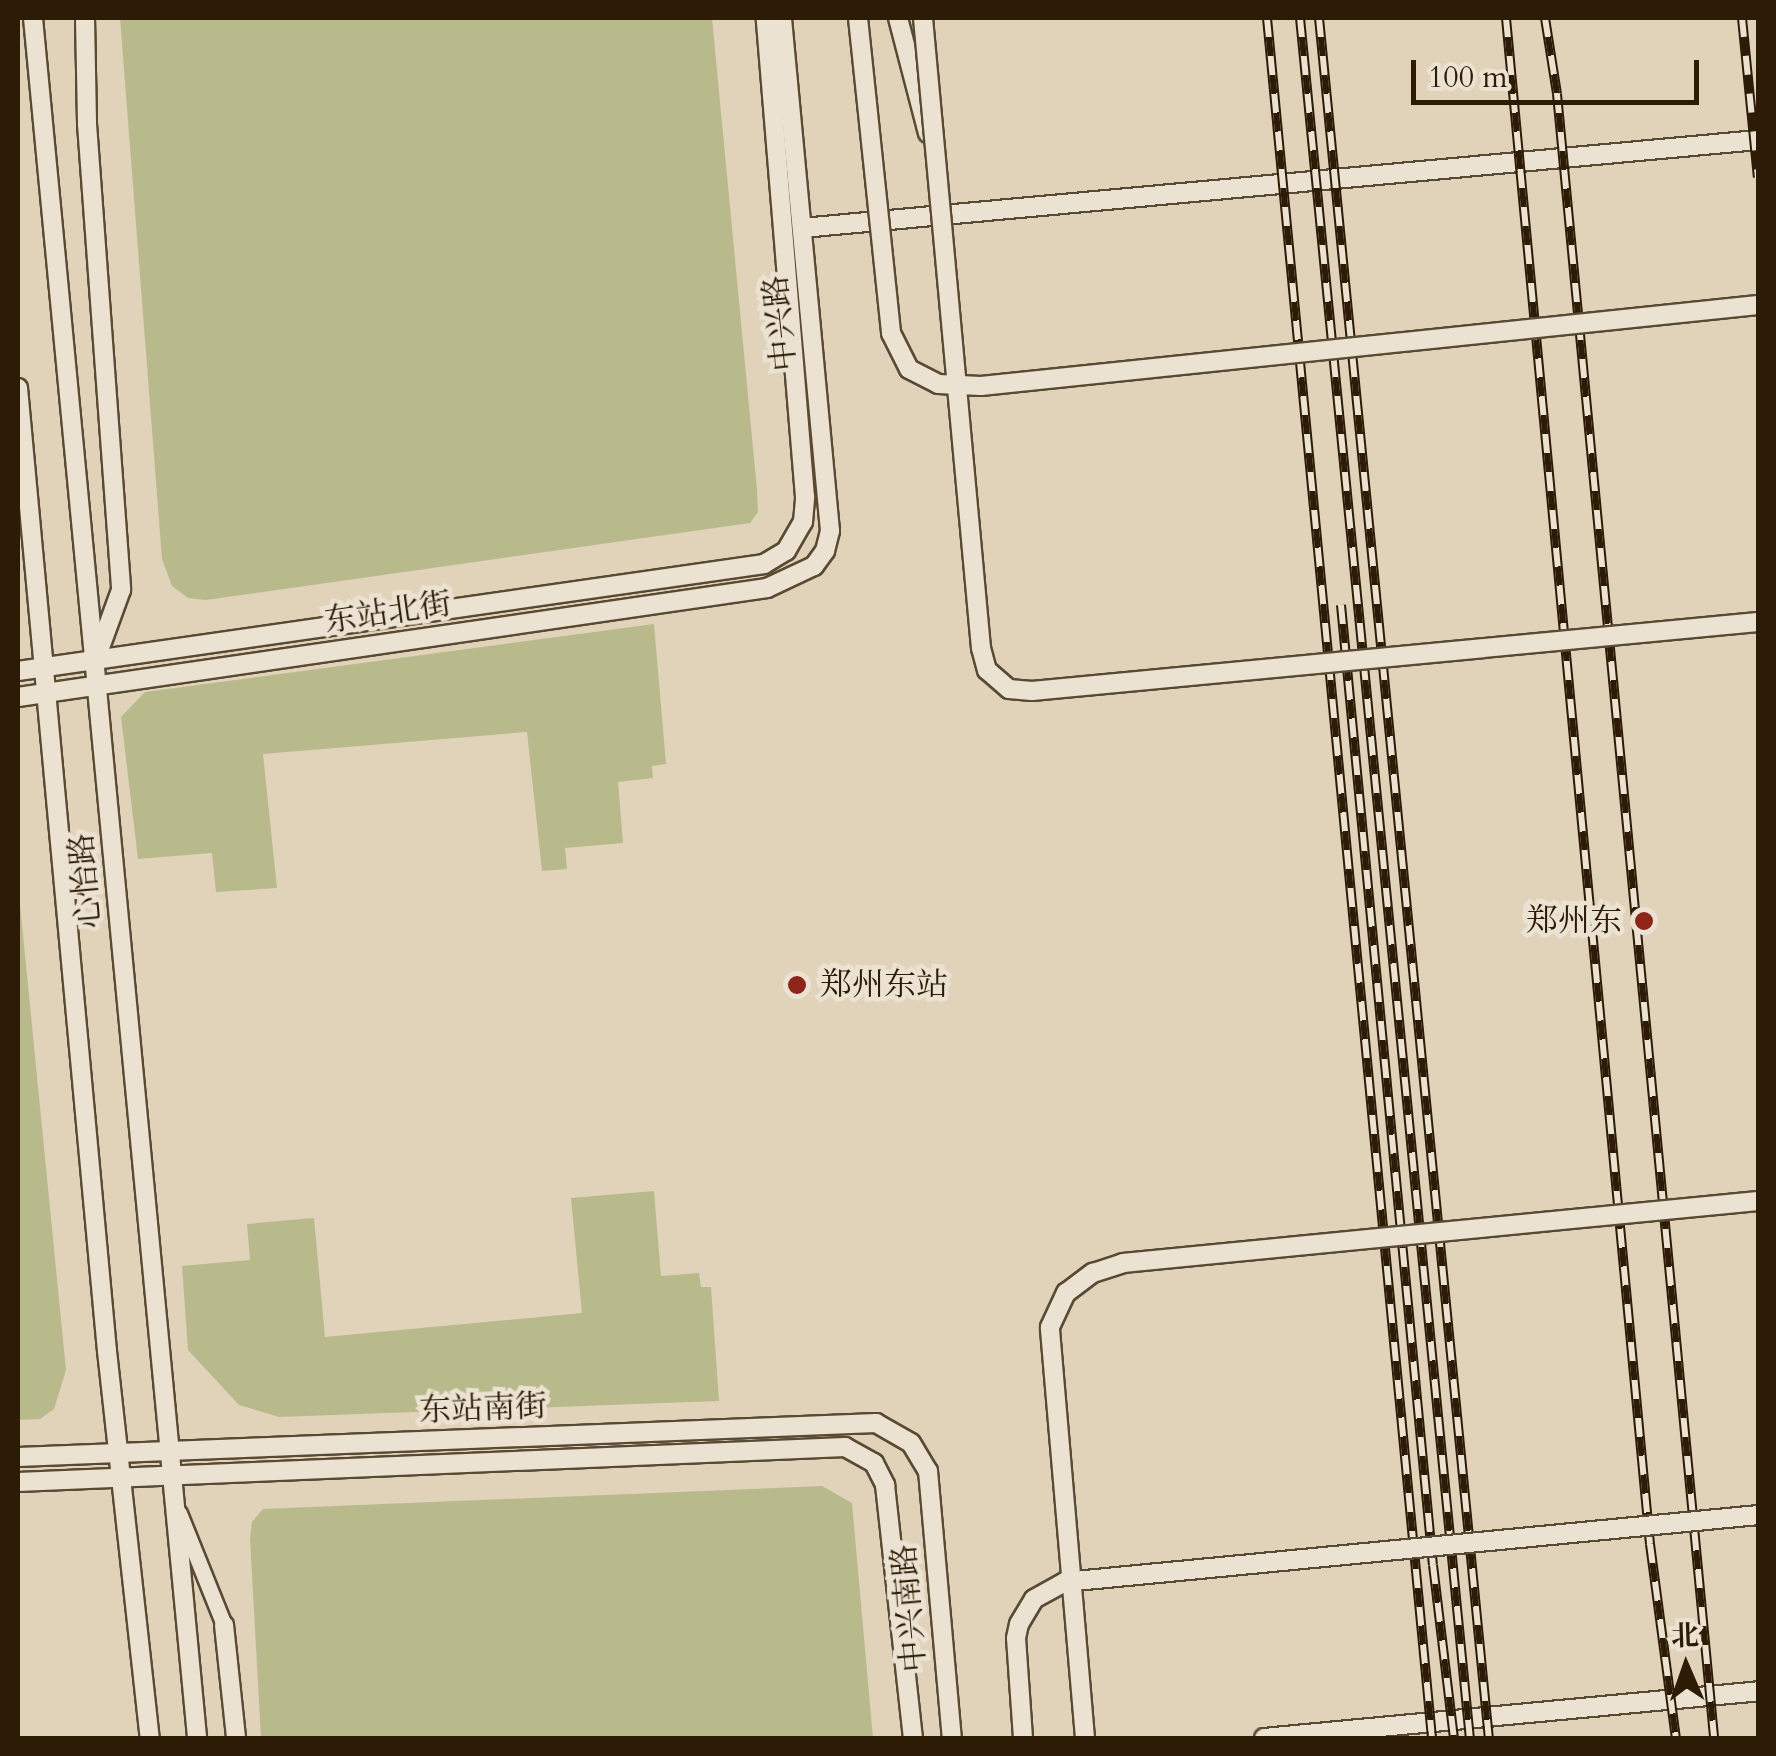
<!DOCTYPE html>
<html>
<head>
<meta charset="utf-8">
<style>
  body { margin:0 }
  #map { position:relative; width:1776px; height:1756px; overflow:hidden; background:#e0d3b9; font-family:Cardo,"Noto Serif SC",serif }
  div>[style] { position:absolute }
  .green>* { inset:0; background:#b9ba8b }
  .roads { filter:drop-shadow(2px 0 #594a33) drop-shadow(-2px 0 #594a33) drop-shadow(0 2px #594a33) drop-shadow(0 -2px #594a33) }
  .minor>* { height:15px; margin:-7.5px; padding:0 7.5px; transform-origin:7.5px; border-radius:7.5px; background:#ebe2d2 }
  .tertiary>* { height:18px; margin:-9px; padding:0 9px; transform-origin:9px; border-radius:9px; background:#ebe2d2 }
  .rail>* { height:10px; margin-top:-5px; transform-origin:0; background:repeating-linear-gradient(90deg,#ebe2d2 0 19px,#2c1c06 0 38px); box-sizing:border-box; border-block:2px solid #2c1c06 }
  .bridges { filter:drop-shadow(2px 0 #594a33) drop-shadow(-2px 0 #594a33) drop-shadow(0 2px #594a33) drop-shadow(0 -2px #594a33) }
  .tertiary-bridge>* { height:18px; margin:-9px; padding:0 9px; transform-origin:9px; border-radius:9px; background:#ebe2d2 }
  .dots>* { width:28px; height:28px; translate:-50% -50%; box-sizing:border-box; border:5px solid #ebe2d2; border-radius:50% }
  span { translate:-50% -50%; white-space:nowrap; text-align:center; line-height:1.15; -webkit-text-stroke:9px #ebe2d2; paint-order:stroke }
  .street-label { font-size:32px; color:#2c1c06 }
  .poi-label { font-size:32px; color:#2c1c06 }
  .right { translate:-100% -50%; text-align:right }
  .left { translate:0 -50%; text-align:left }
  .frame { position:absolute; inset:0; border:20px solid #2c1c06; pointer-events:none }
  .north { position:absolute; left:1636px; top:1616px; width:100px; height:100px; -webkit-text-stroke:8px #ebe2d2; paint-order:stroke; rotate:358deg; font-size:28px; font-weight:700; line-height:40px; text-align:center; color:#2c1c06 }
  .north::after { content:''; display:block; margin:auto; width:35px; height:45px; background:#2c1c06; clip-path:polygon(50% 0,100% 100%,50% 72%,0 100%) }
  .scale { position:absolute; left:1411px; top:60px; width:288px; height:45px; box-sizing:border-box; border:5px solid #2c1c06; border-top:0; padding-left:12px; font-size:30px; line-height:35px; white-space:nowrap; color:#2c1c06; -webkit-text-stroke:8px #ebe2d2; paint-order:stroke }
</style>
</head>
<body>
<div id="map">
  <div class="green">
    <div style="clip-path:polygon(120px 18px,712px 18px,757px 490px,758px 512px,750px 523px,206px 600px,188px 598px,172px 586px,162px 559px)"></div>
    <div style="clip-path:polygon(654px 624px,666px 764px,652px 766px,653px 778px,618px 782px,623px 843px,565px 848px,567px 869px,542px 871px,527px 732px,263px 754px,277px 888px,216px 892px,212px 853px,138px 859px,121px 717px,145px 692px)"></div>
    <div style="clip-path:polygon(18px 884px,66px 1370px,54px 1409px,40px 1419px,18px 1420px)"></div>
    <div style="clip-path:polygon(654px 1191px,661px 1276px,699px 1273px,701px 1287px,711px 1287px,719px 1401px,279px 1417px,239px 1405px,188px 1350px,182px 1266px,250px 1260px,247px 1224px,314px 1218px,325px 1337px,582px 1313px,571px 1198px)"></div>
    <div style="clip-path:polygon(822px 1486px,852px 1503px,873px 1738px,261px 1738px,250px 1539px,252px 1522px,263px 1509px)"></div>
  </div>
  <div class="roads">
    <div class="minor">
      <div style="left:179px;top:1513px;width:121px;rotate:68.1deg"></div>
    </div>
    <div class="tertiary">
      <div style="left:33px;top:18px;width:1728px;rotate:84.55deg"></div>
      <div style="left:85px;top:18px;width:106px;rotate:88.9deg"></div>
      <div style="left:87px;top:124px;width:467px;rotate:85.8deg"></div>
      <div style="left:121px;top:590px;width:70px;rotate:110deg"></div>
      <div style="left:898px;top:18px;width:119px;rotate:75.4deg"></div>
      <div style="left:802px;top:228px;width:960px;rotate:-5.26deg"></div>
      <div style="left:18px;top:388px;width:967px;rotate:84.72deg"></div>
      <div style="left:107px;top:1351px;width:389px;rotate:83.7deg"></div>
      <div style="left:18px;top:671px;width:754px;rotate:-8.16deg"></div>
      <div style="left:764px;top:564px;width:26px;rotate:-31deg"></div>
      <div style="left:786px;top:551px;width:34px;rotate:-60deg"></div>
      <div style="left:803px;top:522px;width:25px;rotate:-85deg"></div>
      <div style="left:805px;top:497px;width:481px;rotate:-94.7deg"></div>
      <div style="left:18px;top:697px;width:757px;rotate:-8.28deg"></div>
      <div style="left:767px;top:588px;width:52px;rotate:-25.1deg"></div>
      <div style="left:814px;top:566px;width:19px;rotate:-54deg"></div>
      <div style="left:825px;top:551px;width:21px;rotate:-76deg"></div>
      <div style="left:830px;top:531px;width:515px;rotate:-95.35deg"></div>
      <div style="left:18px;top:1457px;width:859px;rotate:-2.27deg"></div>
      <div style="left:876px;top:1423px;width:40px;rotate:29.7deg"></div>
      <div style="left:911px;top:1443px;width:33px;rotate:59deg"></div>
      <div style="left:928px;top:1471px;width:268px;rotate:84.9deg"></div>
      <div style="left:18px;top:1482px;width:828px;rotate:-2.42deg"></div>
      <div style="left:845px;top:1447px;width:33px;rotate:29deg"></div>
      <div style="left:874px;top:1463px;width:25px;rotate:63deg"></div>
      <div style="left:885px;top:1485px;width:255px;rotate:83.7deg"></div>
      <div style="left:224px;top:1625px;width:114px;rotate:83.9deg"></div>
      <div style="left:1264px;top:1738px;width:496px;rotate:-5.4deg"></div>
    </div>
  </div>
  <div class="rail">
    <div style="left:1267px;top:18px;width:1728px;rotate:84.52deg"></div>
    <div style="left:1300px;top:18px;width:1728px;rotate:84.36deg"></div>
    <div style="left:1319px;top:18px;width:1728px;rotate:84.36deg"></div>
    <div style="left:1506px;top:18px;width:1533px;rotate:84.61deg"></div>
    <div style="left:1650px;top:1544px;width:196px;rotate:82.4deg"></div>
    <div style="left:1545px;top:18px;width:77px;rotate:81deg"></div>
    <div style="left:1557px;top:94px;width:1651px;rotate:84.54deg"></div>
    <div style="left:1742px;top:18px;width:160px;rotate:84.3deg"></div>
    <div style="left:1341px;top:605px;width:964px;rotate:84.53deg"></div>
    <div style="left:1433px;top:1565px;width:174px;rotate:83.1deg"></div>
  </div>
  <div class="bridges">
    <div class="tertiary-bridge">
      <div style="left:858px;top:18px;width:317px;rotate:84deg"></div>
      <div style="left:891px;top:333px;width:40px;rotate:63.4deg"></div>
      <div style="left:909px;top:369px;width:33px;rotate:27deg"></div>
      <div style="left:938px;top:384px;width:43px;rotate:2.7deg"></div>
      <div style="left:981px;top:386px;width:781px;rotate:-5.95deg"></div>
      <div style="left:923px;top:18px;width:633px;rotate:84.74deg"></div>
      <div style="left:981px;top:648px;width:23px;rotate:75deg"></div>
      <div style="left:987px;top:670px;width:29px;rotate:41deg"></div>
      <div style="left:1009px;top:689px;width:23px;rotate:5deg"></div>
      <div style="left:1032px;top:691px;width:729px;rotate:-5.43deg"></div>
      <div style="left:1023px;top:1738px;width:100px;rotate:-94deg"></div>
      <div style="left:1016px;top:1638px;width:14px;rotate:-78deg"></div>
      <div style="left:1019px;top:1624px;width:29px;rotate:-59deg"></div>
      <div style="left:1034px;top:1599px;width:35px;rotate:-29deg"></div>
      <div style="left:1065px;top:1582px;width:696px;rotate:-5.52deg"></div>
      <div style="left:1085px;top:1738px;width:412px;rotate:-94.9deg"></div>
      <div style="left:1050px;top:1327px;width:38px;rotate:-65deg"></div>
      <div style="left:1066px;top:1293px;width:34px;rotate:-37deg"></div>
      <div style="left:1093px;top:1273px;width:32px;rotate:-18deg"></div>
      <div style="left:1123px;top:1263px;width:638px;rotate:-5.58deg"></div>
    </div>
  </div>
  <div class="dots">
    <div style="left:1644px;top:921px;background:#8f2418"></div>
    <div style="left:797px;top:985px;background:#8f2418"></div>
  </div>
  <div class="street-label">
    <span style="left:781px;top:323px;rotate:-96deg">中兴路</span>
    <span style="left:388px;top:613px;rotate:-8deg">东站北街</span>
    <span style="left:86px;top:881px;rotate:-95deg">心怡路</span>
    <span style="left:483px;top:1409px;rotate:-2deg">东站南街</span>
    <span style="left:910px;top:1608px;rotate:-95deg">中兴南路</span>
  </div>
  <div class="poi-label">
    <span class="right" style="left:1622px;top:921px">郑州东</span>
    <span class="left" style="left:820px;top:985px">郑州东站</span>
  </div>
  <div class="frame"></div>
  <div class="north">北</div>
  <div class="scale">100 m</div>
</div>
</body>
</html>
